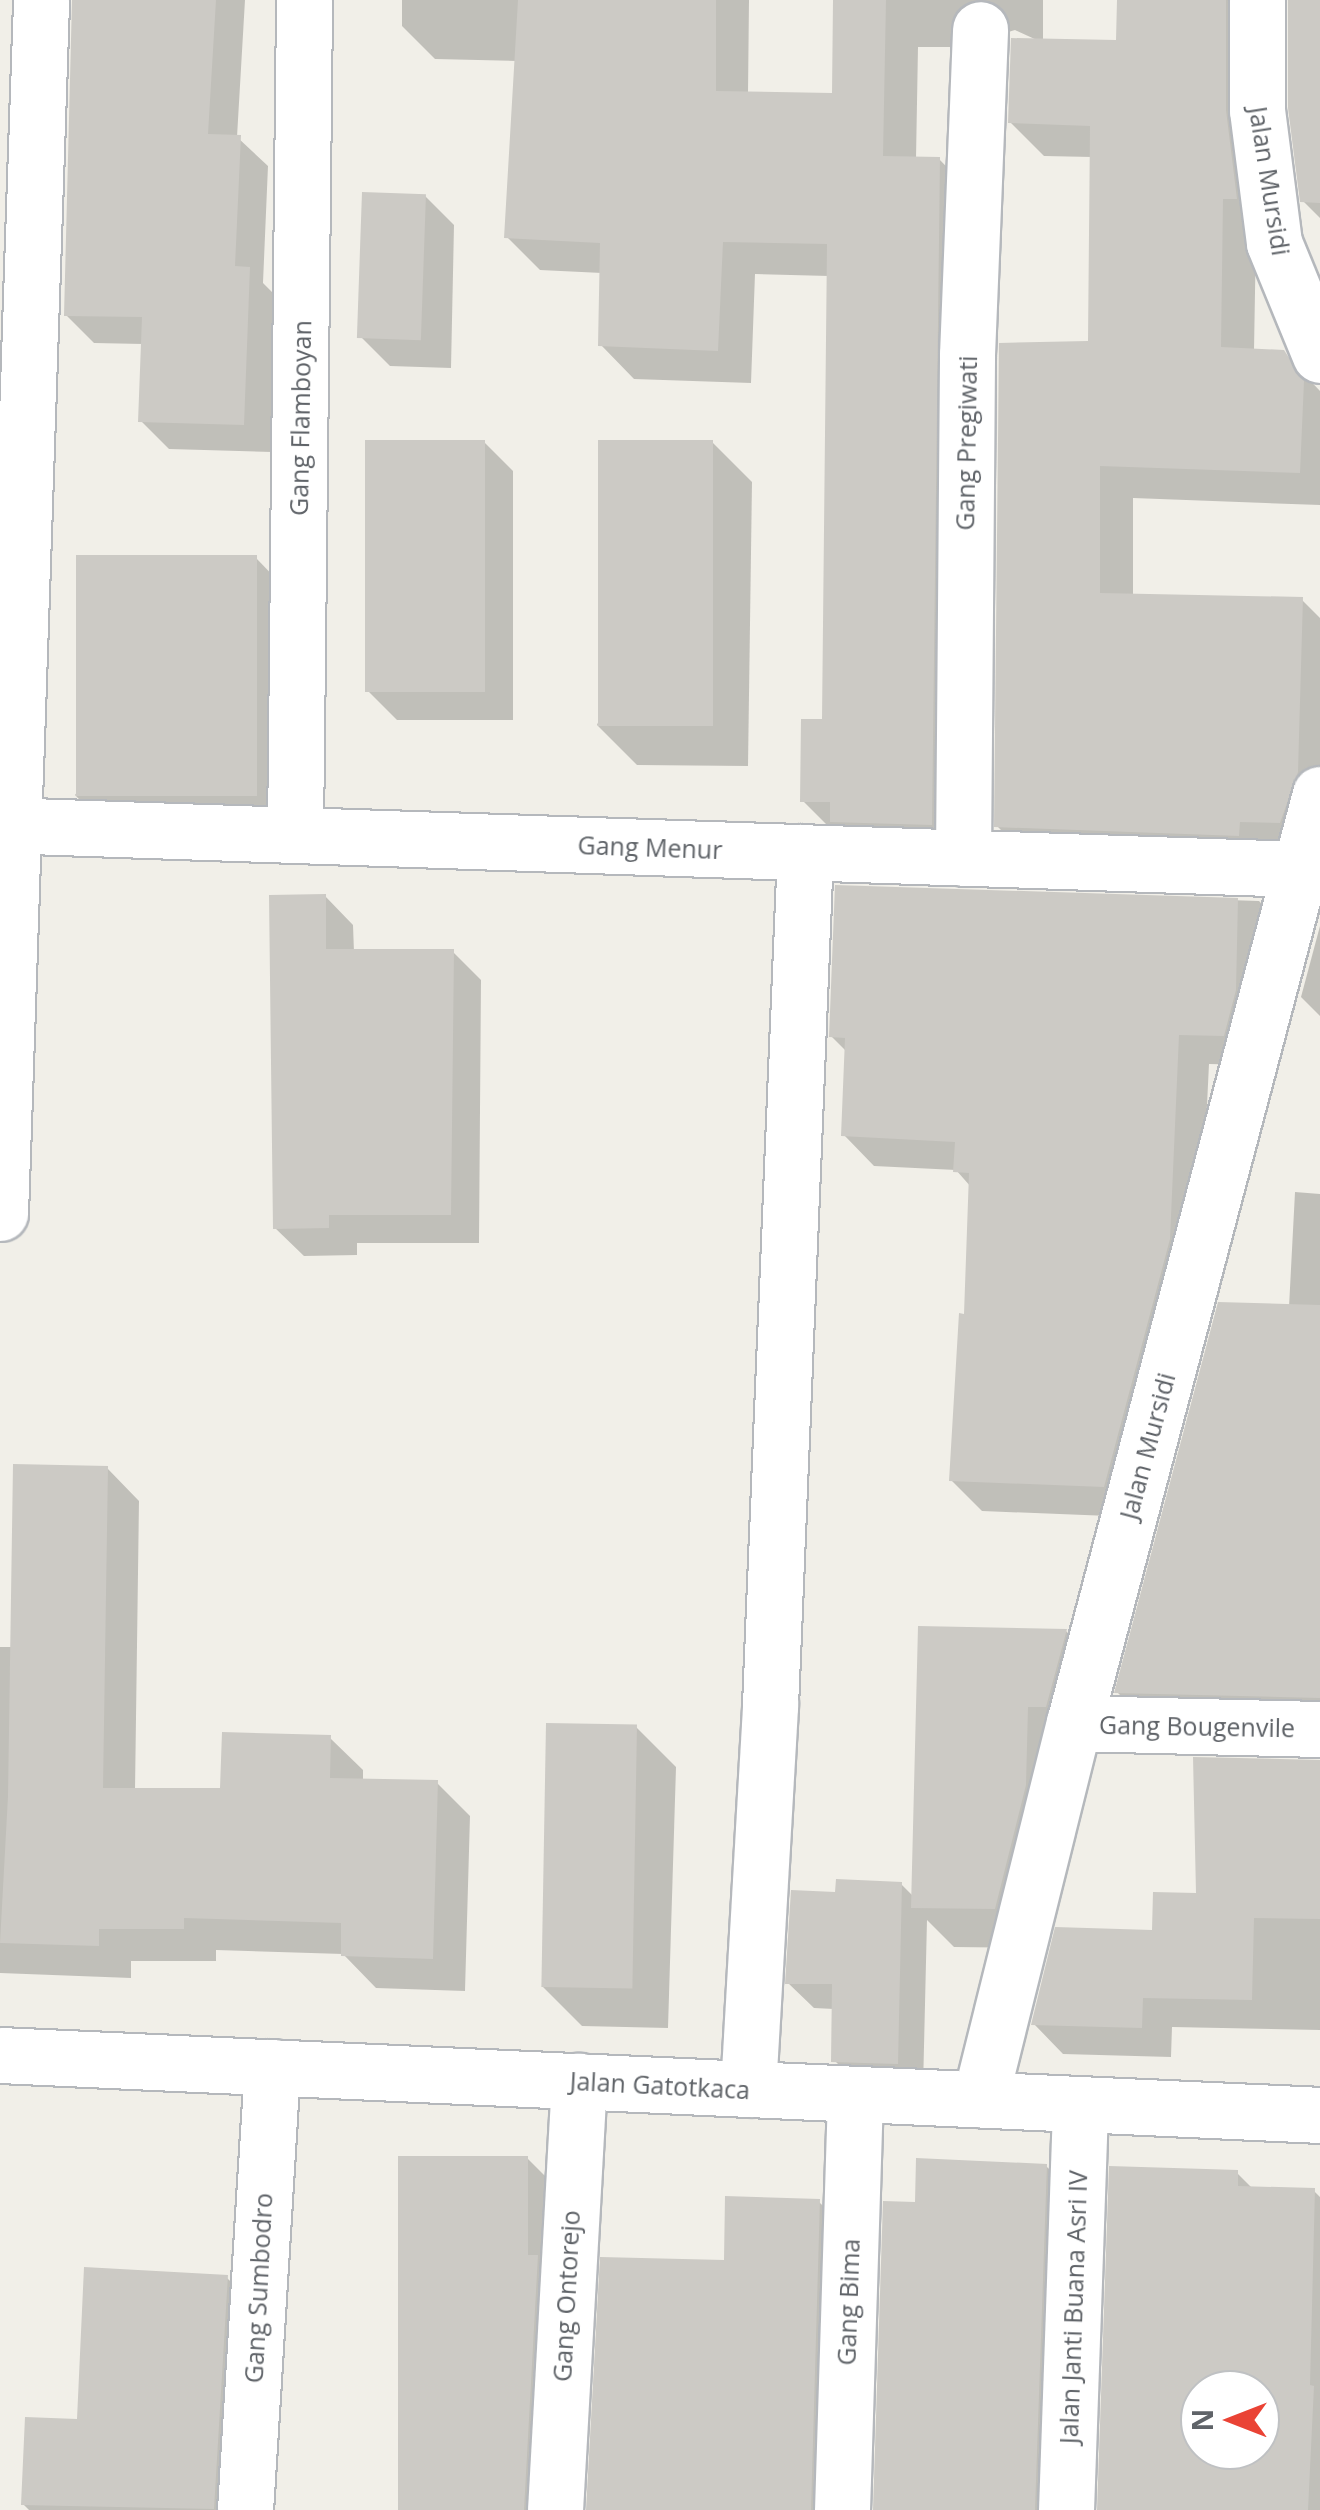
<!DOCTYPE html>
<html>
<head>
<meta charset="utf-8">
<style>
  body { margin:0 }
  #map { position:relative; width:1320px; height:2510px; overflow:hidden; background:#f1efe8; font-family:"Open Sans",sans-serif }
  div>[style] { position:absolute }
  .shadow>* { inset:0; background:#0003 }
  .building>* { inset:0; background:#cccac5; transform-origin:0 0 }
  .roads { filter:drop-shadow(2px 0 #b5b8bc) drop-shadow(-2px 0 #b5b8bc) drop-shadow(0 2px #b5b8bc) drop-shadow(0 -2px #b5b8bc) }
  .minor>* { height:55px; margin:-27.5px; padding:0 27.5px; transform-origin:27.5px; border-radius:27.5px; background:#fff }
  span { translate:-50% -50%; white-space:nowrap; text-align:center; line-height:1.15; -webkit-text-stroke:9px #fff; paint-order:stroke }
  .street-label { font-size:25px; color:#5f6368 }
  .north { position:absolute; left:1180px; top:2370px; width:100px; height:100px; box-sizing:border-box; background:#fff; border:2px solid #bfc1c3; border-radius:50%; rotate:270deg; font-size:28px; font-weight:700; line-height:40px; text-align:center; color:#5f6368 }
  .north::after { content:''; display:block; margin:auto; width:35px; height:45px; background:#ea4335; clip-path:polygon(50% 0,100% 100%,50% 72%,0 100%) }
</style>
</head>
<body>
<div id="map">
  <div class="shadow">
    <div style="clip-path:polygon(75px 0,245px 0,237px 137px,268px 166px,263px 283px,277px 297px,272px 452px,169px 449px,141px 421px,143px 344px,94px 343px,66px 315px)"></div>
    <div style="clip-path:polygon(402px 0,749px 0,748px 94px,834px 96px,836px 0,1043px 0,1043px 41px,1118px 42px,1120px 0,1260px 0,1254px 351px,1283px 352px,1320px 391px,1320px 505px,1133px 498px,1133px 596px,1302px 600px,1320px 618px,1320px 837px,1309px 869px,1031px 860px,997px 826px,1090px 344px,1092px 157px,1044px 156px,1010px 122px,1039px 41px,1015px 30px,998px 35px,987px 47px,918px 47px,916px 159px,939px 159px,972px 193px,964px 858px,836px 834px,802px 800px,824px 722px,829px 276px,755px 274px,751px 383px,634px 379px,601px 345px,602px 273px,540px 270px,507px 237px,517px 61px,435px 59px,402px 26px)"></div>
    <div style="clip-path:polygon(1291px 0,1320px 0,1320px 218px,1303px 201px)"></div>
    <div style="clip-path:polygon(425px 196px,454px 225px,451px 368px,390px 366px,361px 337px)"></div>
    <div style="clip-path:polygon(484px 442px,513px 471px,513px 720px,397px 720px,368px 691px)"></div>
    <div style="clip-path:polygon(712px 442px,752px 482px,748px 766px,637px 765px,597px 725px)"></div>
    <div style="clip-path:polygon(256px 558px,284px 587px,287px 830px,103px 824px,75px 795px)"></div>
    <div style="clip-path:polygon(837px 887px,1259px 901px,1289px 932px,1254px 1065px,1209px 1064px,1199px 1270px,1134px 1517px,982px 1511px,951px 1480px,967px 1316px,971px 1187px,956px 1170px,874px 1166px,844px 1135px,847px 1052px,831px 1036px)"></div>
    <div style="clip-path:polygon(325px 896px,353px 925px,354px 952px,453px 952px,481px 980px,479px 1243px,357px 1243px,357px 1255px,304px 1256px,275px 1228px)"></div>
    <div style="clip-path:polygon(1320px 926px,1320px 1016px,1301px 997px)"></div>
    <div style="clip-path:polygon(1295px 1192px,1320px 1194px,1320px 1726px,1147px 1722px,1117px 1692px,1289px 1307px)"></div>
    <div style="clip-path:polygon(107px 1468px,139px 1501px,135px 1791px,223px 1791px,330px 1738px,363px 1770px,363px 1781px,437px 1783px,470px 1816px,465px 1991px,376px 1988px,343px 1954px,216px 1950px,216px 1961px,131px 1961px,131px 1978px,0 1973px,0 1647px,13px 1647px)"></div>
    <div style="clip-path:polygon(1066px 1631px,1105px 1671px,1035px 1948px,954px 1947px,927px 1920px,923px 2089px,860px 2086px,834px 2060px,834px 2009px,814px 2008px,788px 1983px,838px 1894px,901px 1884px,914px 1897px)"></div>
    <div style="clip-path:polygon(636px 1727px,676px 1767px,668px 2028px,582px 2026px,542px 1986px)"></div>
    <div style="clip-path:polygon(1320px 1763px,1320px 2030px,1172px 2027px,1171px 2057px,1063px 2054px,1034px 2024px,1198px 1895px)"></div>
    <div style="clip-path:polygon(527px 2158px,564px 2195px,561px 2510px,401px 2510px)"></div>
    <div style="clip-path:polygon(1046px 2166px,1078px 2199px,1068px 2510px,875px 2510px,917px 2205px)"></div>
    <div style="clip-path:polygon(evenodd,1237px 2173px,1253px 2189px,1314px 2191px,1320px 2197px,1320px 2510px,1100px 2510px,1237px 2173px,1200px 2390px,1260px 2390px,1260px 2450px,1200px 2450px,1200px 2390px)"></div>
    <div style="clip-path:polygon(819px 2202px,856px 2238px,849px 2510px,589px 2510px,726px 2262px)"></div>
    <div style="clip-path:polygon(227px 2278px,264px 2314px,252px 2510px,29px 2510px,23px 2504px,79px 2422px)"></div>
  </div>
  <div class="building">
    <div style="clip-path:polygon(72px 0,216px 0,208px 134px,241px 135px,235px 266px,250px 267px,244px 425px,138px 422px,142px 317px,64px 316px)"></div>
    <div style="clip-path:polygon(518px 0,716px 0,716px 91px,832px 93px,833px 0,886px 0,883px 156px,940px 157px,932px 825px,830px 822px,830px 802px,800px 802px,801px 719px,822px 719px,827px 244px,723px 242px,718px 351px,598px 346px,600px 243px,504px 238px)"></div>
    <div style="clip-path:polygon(1117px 0,1226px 0,1226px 110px,1237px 199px,1223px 199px,1221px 347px,1284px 350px,1304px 381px,1300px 473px,1100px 466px,1100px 593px,1303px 597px,1298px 772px,1280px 823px,1240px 822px,1239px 836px,994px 827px,999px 343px,1088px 341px,1090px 126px,1008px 123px,1011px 38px,1116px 40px)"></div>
    <div style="clip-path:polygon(1288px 0,1320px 0,1320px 203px,1300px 202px,1288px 108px)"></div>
    <div style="left:362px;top:192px;width:64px;height:146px;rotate:2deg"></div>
    <div style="left:365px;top:440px;width:120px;height:252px"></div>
    <div style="left:598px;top:440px;width:115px;height:286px"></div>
    <div style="left:76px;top:555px;width:181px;height:241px"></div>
    <div style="clip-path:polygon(835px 885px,1238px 898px,1236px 990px,1224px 1036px,1179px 1035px,1170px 1239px,1104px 1487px,949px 1481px,959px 1313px,964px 1314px,969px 1173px,953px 1172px,955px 1142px,841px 1136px,845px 1038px,829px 1037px)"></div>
    <div style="clip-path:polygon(326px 894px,326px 949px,454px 949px,451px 1215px,329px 1215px,329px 1228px,273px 1229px,269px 895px)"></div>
    <div style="clip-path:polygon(1218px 1302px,1320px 1305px,1320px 1698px,1114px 1693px)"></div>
    <div style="clip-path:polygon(13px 1464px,108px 1466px,103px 1788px,220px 1788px,222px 1732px,331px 1735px,330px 1778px,438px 1780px,433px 1959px,341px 1956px,341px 1923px,184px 1918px,184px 1929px,99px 1929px,99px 1946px,0 1943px,8px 1796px)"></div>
    <div style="clip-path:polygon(918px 1626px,1067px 1629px,1046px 1707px,1028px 1707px,1026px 1785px,995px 1909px,911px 1908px)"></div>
    <div style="left:546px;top:1723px;width:91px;height:264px;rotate:1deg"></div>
    <div style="clip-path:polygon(1193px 1757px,1320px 1760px,1320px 1919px,1254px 1918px,1252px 2000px,1143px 1998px,1142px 2028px,1031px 2025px,1055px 1927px,1152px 1930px,1153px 1892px,1196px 1893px)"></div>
    <div style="clip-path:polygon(836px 1879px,902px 1882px,898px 2064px,831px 2062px,832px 1984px,785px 1984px,791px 1890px,835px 1892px)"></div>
    <div style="clip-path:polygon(398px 2156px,528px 2156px,528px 2255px,538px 2255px,524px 2510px,398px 2510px)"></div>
    <div style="clip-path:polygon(916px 2158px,1047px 2164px,1035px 2510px,873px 2510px,883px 2201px,915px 2202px)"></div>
    <div style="clip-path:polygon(evenodd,1109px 2166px,1238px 2170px,1238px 2186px,1315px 2188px,1310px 2385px,1314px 2386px,1308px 2510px,1097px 2510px,1109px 2166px,1200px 2390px,1260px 2390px,1260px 2450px,1200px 2450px,1200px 2390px)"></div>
    <div style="clip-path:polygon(725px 2196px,820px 2199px,811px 2510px,586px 2510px,600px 2257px,724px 2260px)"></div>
    <div style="clip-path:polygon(84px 2267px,228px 2275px,214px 2509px,21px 2505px,25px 2417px,77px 2419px)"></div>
  </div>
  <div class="roads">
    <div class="minor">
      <div style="left:1257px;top:0;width:110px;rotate:90deg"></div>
      <div style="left:1257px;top:110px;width:134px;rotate:82.7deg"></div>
      <div style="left:1274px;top:243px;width:121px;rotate:67.7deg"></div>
      <div style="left:0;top:825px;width:1300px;rotate:1.94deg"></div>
      <div style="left:295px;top:835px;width:835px;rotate:-89.38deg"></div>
      <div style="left:963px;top:858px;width:503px;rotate:-89.54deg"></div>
      <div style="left:967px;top:355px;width:326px;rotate:-87.7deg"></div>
      <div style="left:0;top:1213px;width:1214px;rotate:-88.06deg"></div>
      <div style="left:1074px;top:1723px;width:246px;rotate:1.4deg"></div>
      <div style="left:0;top:2055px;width:1321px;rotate:2.6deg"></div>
      <div style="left:748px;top:2089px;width:385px;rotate:-86.7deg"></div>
      <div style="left:770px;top:1705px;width:854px;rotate:-87.65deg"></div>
      <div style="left:980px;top:2099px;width:388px;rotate:-76deg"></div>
      <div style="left:1074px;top:1723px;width:961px;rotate:-75.17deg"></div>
      <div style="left:245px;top:2510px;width:444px;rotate:-86.5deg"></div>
      <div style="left:555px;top:2510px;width:430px;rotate:-86.8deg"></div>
      <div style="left:842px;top:2510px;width:416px;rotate:-88.2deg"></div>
      <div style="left:1066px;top:2510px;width:406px;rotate:-88deg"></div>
    </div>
  </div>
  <div class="street-label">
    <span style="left:1270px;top:181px;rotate:81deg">Jalan Mursidi</span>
    <span style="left:300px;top:418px;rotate:-89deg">Gang Flamboyan</span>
    <span style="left:966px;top:443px;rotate:-89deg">Gang Pregiwati</span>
    <span style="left:650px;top:847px;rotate:2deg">Gang Menur</span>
    <span style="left:1147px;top:1446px;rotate:-75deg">Jalan Mursidi</span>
    <span style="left:1197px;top:1726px;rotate:1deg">Gang Bougenvile</span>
    <span style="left:660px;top:2085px;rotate:3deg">Jalan Gatotkaca</span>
    <span style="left:258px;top:2288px;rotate:-87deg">Gang Sumbodro</span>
    <span style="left:566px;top:2296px;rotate:-87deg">Gang Ontorejo</span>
    <span style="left:848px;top:2302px;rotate:-88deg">Gang Bima</span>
    <span style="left:1073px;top:2307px;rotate:-88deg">Jalan Janti Buana Asri IV</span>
  </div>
  <div class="north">N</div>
</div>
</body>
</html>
